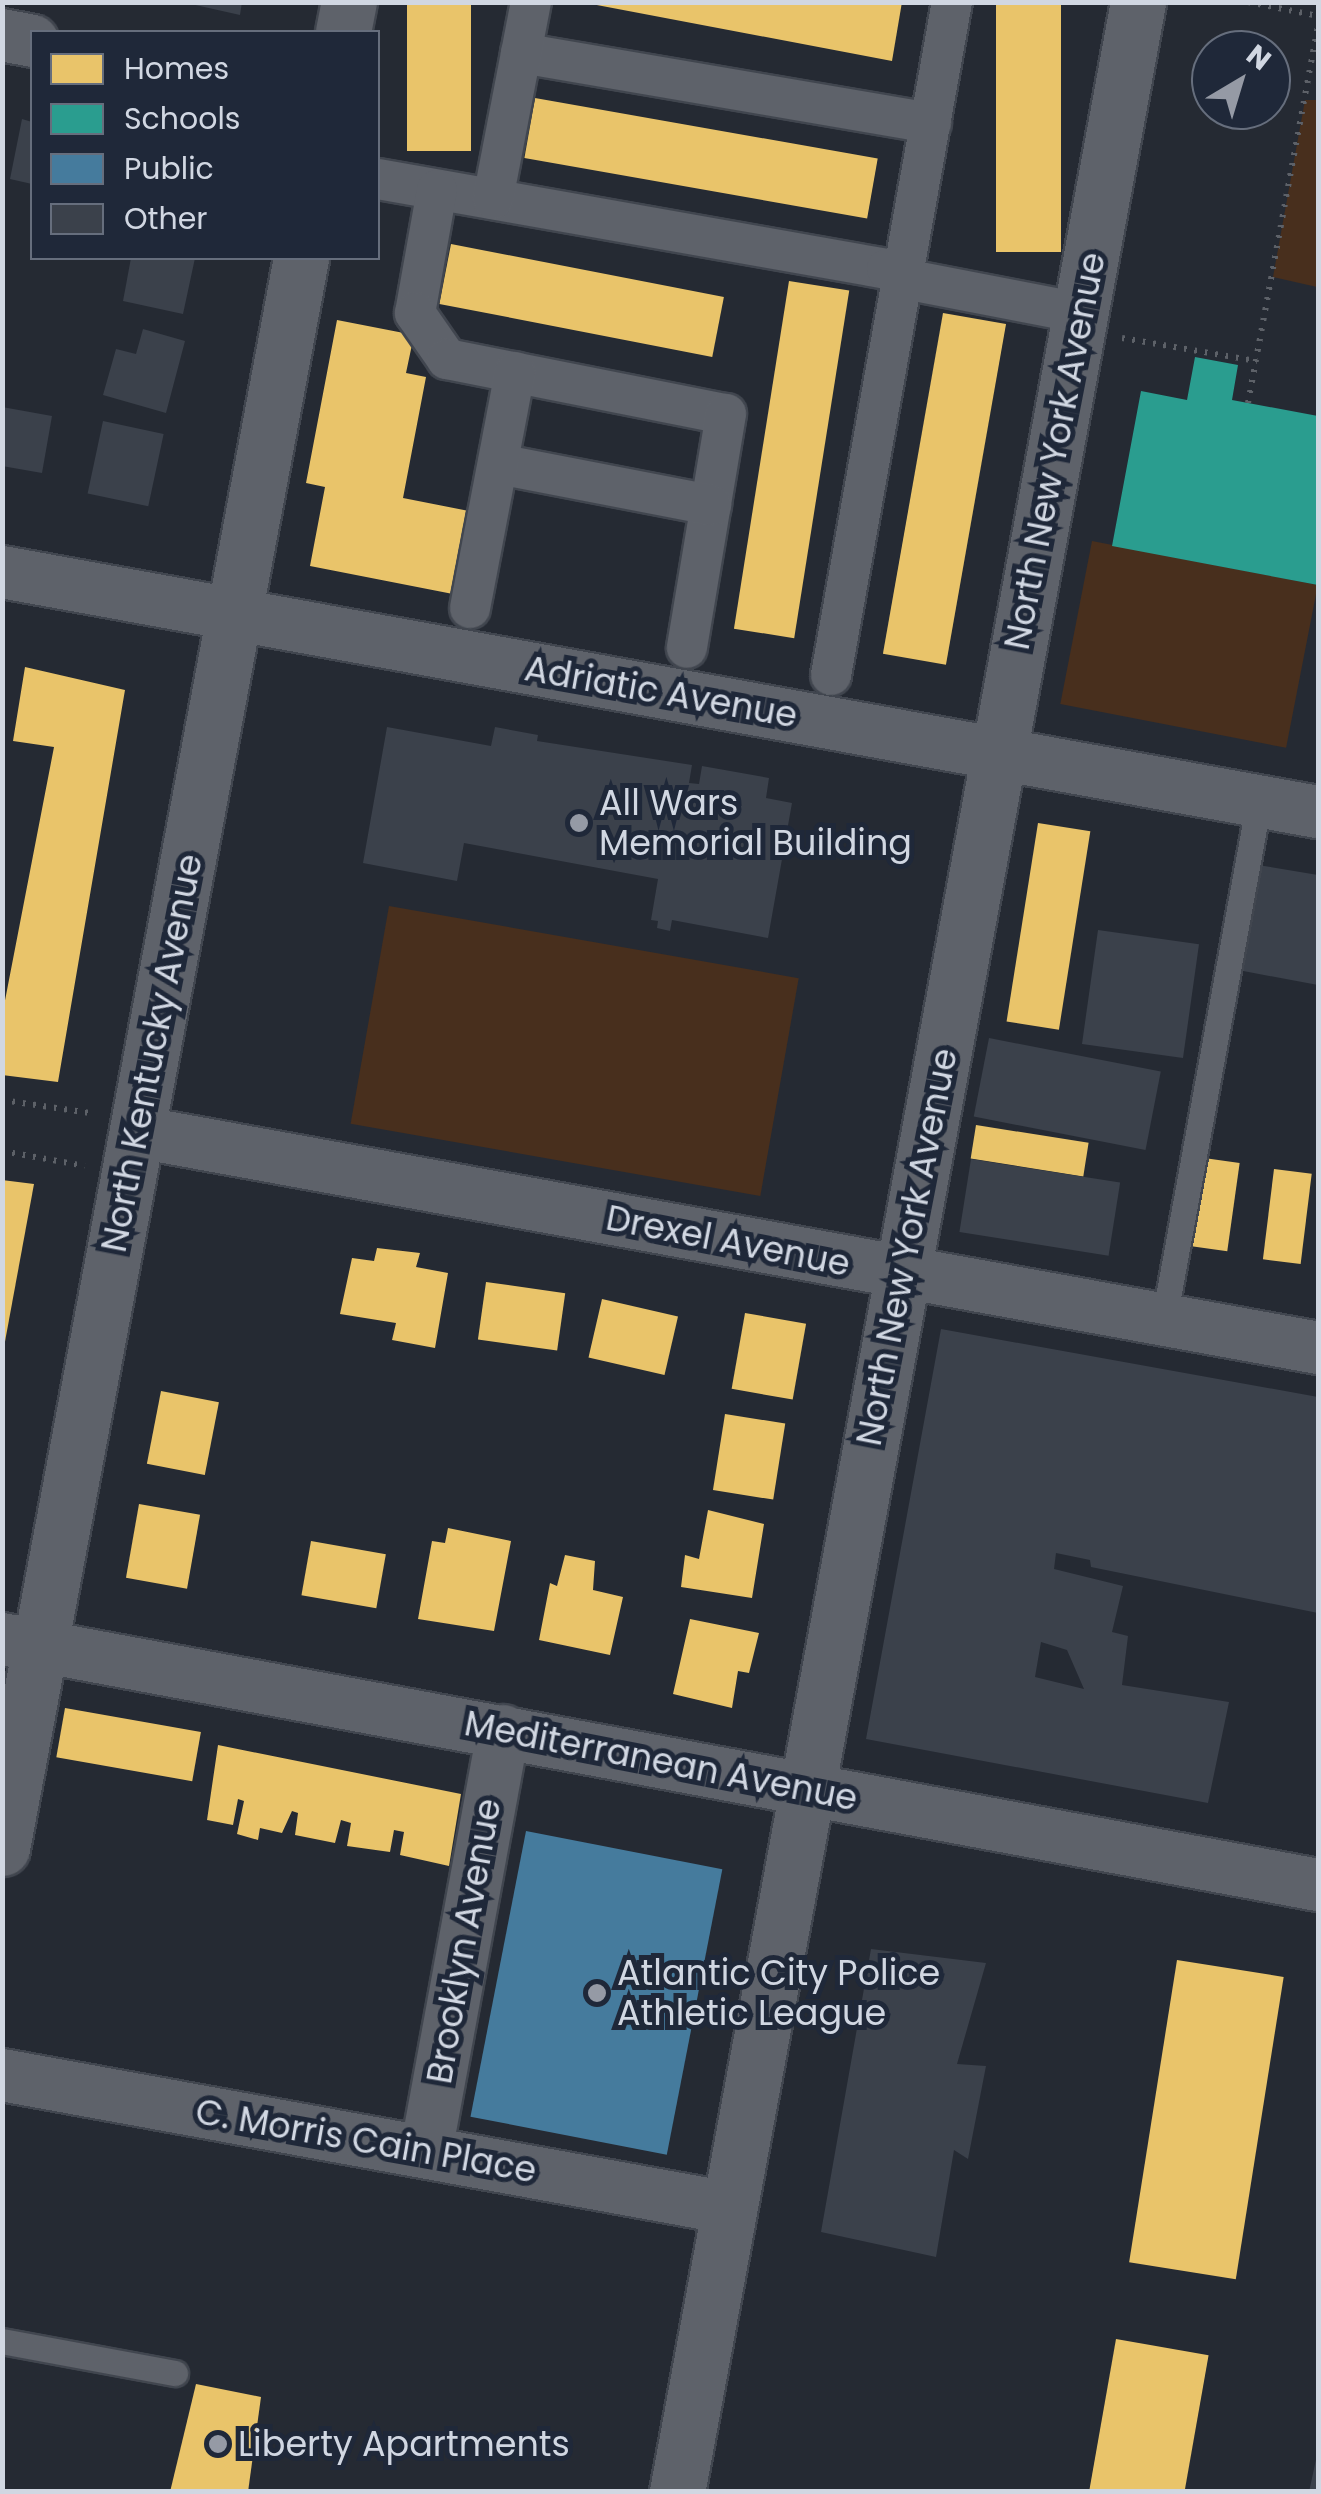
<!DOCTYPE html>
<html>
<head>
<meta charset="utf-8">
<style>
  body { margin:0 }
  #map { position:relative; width:1321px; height:2494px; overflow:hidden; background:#252a33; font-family:Poppins,sans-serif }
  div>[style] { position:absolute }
  .green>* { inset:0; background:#482f1d; transform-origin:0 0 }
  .homes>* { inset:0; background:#e9c46a; transform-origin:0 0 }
  .schools>* { inset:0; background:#2a9d8f }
  .public>* { inset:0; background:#457b9d; transform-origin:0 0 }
  .building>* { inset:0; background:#3b414b; transform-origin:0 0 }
  .path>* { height:6px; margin-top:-3px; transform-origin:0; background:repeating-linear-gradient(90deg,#5d6168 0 2.5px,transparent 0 10.5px) }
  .roads { filter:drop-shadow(2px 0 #41464f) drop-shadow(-2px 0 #41464f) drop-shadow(0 2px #41464f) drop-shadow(0 -2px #41464f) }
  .service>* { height:25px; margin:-12.5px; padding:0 12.5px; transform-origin:12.5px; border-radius:12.5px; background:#5e626a }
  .pedestrian>* { height:40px; margin:-20px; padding:0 20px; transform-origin:20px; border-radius:20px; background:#5e626a }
  .minor>* { height:52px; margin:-26px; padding:0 26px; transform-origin:26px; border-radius:26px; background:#5e626a }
  .tertiary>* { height:55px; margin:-27.5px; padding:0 27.5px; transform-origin:27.5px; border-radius:27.5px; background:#5e626a }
  .dots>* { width:28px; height:28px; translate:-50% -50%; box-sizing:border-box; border:5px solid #1f2839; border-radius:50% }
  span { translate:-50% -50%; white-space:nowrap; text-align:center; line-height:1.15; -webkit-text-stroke:10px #1f2839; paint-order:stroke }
  .street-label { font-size:35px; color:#d1d7e2 }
  .poi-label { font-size:35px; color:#d1d7e2 }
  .left { translate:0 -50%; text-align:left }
  .frame { position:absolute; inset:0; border:5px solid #d1d7e2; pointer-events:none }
  .legend { position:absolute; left:30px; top:30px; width:350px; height:230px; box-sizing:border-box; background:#1f2839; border:2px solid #666e7d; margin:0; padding:12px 18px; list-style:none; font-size:30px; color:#d1d7e2 }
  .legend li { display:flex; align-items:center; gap:20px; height:50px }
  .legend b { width:50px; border:2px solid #666e7d }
  .north { position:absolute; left:1191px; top:30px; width:100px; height:100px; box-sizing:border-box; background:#1f2839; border:2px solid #666e7d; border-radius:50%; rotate:38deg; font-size:28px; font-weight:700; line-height:40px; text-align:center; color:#d1d7e2 }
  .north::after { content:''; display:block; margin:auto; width:35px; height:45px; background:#959aa5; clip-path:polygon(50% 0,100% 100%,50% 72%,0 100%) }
</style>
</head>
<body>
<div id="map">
  <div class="green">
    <div style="clip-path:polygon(1305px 100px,1318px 100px,1317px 287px,1273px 277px)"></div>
    <div style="left:1092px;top:541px;width:230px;height:166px;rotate:11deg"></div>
    <div style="left:389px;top:906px;width:416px;height:221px;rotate:10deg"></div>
  </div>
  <div class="homes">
    <div style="left:407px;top:2px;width:64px;height:149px"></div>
    <div style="clip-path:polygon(581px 2px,902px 2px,892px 61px)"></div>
    <div style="left:996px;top:2px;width:65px;height:250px"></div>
    <div style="left:535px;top:98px;width:348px;height:61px;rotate:10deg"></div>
    <div style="left:451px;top:244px;width:278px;height:61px;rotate:11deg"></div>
    <div style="left:789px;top:281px;width:61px;height:352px;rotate:9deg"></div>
    <div style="left:943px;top:313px;width:64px;height:346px;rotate:10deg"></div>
    <div style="clip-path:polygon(337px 320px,414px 335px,406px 373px,426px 377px,403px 498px,474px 512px,458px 595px,310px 566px,325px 487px,306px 483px)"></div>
    <div style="clip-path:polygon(25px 667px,125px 690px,58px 1082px,2px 1075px,2px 1016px,54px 747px,13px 741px)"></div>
    <div style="left:1038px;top:823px;width:53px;height:201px;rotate:9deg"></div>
    <div style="left:976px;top:1125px;width:114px;height:34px;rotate:9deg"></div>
    <div style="left:1204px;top:1158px;width:36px;height:89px;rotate:8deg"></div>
    <div style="left:1274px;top:1169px;width:38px;height:91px;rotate:7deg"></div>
    <div style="clip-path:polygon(2px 1180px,34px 1184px,4px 1347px,2px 1347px)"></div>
    <div style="clip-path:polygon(377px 1248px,420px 1253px,416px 1267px,448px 1273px,435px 1348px,392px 1340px,396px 1323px,340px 1314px,352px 1258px,374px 1261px)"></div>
    <div style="left:486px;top:1282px;width:80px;height:58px;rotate:8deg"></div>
    <div style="left:602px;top:1299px;width:78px;height:60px;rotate:13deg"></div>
    <div style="left:745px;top:1313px;width:62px;height:77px;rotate:10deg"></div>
    <div style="left:161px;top:1391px;width:59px;height:74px;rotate:11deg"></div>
    <div style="left:725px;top:1414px;width:61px;height:77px;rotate:9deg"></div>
    <div style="left:139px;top:1504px;width:62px;height:75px;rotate:10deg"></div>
    <div style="clip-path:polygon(708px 1510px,764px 1524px,752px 1598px,681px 1587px,685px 1555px,699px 1559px)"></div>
    <div style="clip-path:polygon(448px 1528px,511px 1541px,494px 1631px,418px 1619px,432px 1541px,445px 1543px)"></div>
    <div style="left:311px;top:1541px;width:76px;height:55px;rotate:10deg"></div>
    <div style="clip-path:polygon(565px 1555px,595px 1561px,593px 1590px,623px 1597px,610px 1655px,539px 1640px,550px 1583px,557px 1586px)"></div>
    <div style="clip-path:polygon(690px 1619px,759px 1633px,749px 1673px,738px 1671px,732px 1708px,673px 1694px)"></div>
    <div style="left:65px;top:1708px;width:138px;height:50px;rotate:10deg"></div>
    <div style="clip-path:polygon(218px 1745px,461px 1794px,449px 1866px,400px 1855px,404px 1832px,394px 1830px,390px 1852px,347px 1846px,351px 1823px,341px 1820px,335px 1843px,295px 1835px,298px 1813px,292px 1811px,282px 1833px,260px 1828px,258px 1840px,237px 1834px,244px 1801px,238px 1799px,233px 1825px,207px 1820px)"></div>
    <div style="left:1177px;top:1960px;width:108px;height:306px;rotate:9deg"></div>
    <div style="left:1116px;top:2339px;width:94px;height:155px;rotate:10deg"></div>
    <div style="clip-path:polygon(196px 2384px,261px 2397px,248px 2492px,170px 2492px)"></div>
  </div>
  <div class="schools">
    <div style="clip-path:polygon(1195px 357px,1238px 365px,1232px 400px,1318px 416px,1318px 585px,1112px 546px,1141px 391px,1187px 400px)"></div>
  </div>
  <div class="public">
    <div style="left:526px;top:1831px;width:200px;height:291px;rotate:11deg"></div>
  </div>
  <div class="building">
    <div style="clip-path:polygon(182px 2px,242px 2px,240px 15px)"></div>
    <div style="clip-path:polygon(22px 119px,32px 122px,32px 184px,10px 179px)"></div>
    <div style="clip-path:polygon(131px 258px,195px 258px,183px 314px,123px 301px)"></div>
    <div style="clip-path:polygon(143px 329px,185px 341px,166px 413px,103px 395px,116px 349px,136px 354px)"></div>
    <div style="clip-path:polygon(2px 407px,52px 416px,42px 473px,2px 466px)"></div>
    <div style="left:103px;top:421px;width:62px;height:74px;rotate:12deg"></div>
    <div style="clip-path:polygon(387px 727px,491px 746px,495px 727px,538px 735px,537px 741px,692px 765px,689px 783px,699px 784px,702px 766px,769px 778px,766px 798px,792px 803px,768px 938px,672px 920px,670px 931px,657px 928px,658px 921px,651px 920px,658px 879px,464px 843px,457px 881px,363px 863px)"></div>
    <div style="clip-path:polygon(1258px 865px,1318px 875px,1318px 985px,1238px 970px)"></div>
    <div style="left:1098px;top:930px;width:102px;height:115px;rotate:8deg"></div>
    <div style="left:989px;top:1038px;width:175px;height:80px;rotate:11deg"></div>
    <div style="left:971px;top:1159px;width:151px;height:74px;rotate:9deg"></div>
    <div style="clip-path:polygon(evenodd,941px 1329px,1318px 1397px,1318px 1613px,1091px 1567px,1090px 1560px,1056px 1553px,1054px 1569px,1123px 1586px,1112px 1632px,1128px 1636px,1122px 1685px,1229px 1702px,1208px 1803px,866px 1739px,941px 1329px,1041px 1642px,1067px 1650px,1084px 1689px,1035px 1677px,1041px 1642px)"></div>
    <div style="clip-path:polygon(871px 1949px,986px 1963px,957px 2064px,986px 2066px,968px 2159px,954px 2150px,936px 2257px,821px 2232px)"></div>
    <div style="clip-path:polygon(1317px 2455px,1318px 2492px,1309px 2492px)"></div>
  </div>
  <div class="path">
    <div style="left:1248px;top:2px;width:71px;rotate:11.3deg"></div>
    <div style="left:1122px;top:338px;width:137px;rotate:9.7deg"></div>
    <div style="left:1248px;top:403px;width:385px;rotate:-79.5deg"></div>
    <div style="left:2px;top:1100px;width:89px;rotate:8.4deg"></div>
    <div style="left:2px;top:1151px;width:84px;rotate:10.2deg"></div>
  </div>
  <div class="roads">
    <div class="service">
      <div style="left:1164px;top:1319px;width:527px;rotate:-79.61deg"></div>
      <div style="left:2px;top:2341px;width:176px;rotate:10.5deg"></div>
    </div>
    <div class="pedestrian">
      <div style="left:521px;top:53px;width:416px;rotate:9.7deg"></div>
      <div style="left:378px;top:179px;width:517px;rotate:10.03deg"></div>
      <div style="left:887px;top:269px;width:20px;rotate:30deg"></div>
      <div style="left:904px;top:279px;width:180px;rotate:10.9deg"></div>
      <div style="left:437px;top:190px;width:125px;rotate:100.1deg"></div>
      <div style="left:415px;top:313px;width:56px;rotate:55.2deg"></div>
      <div style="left:447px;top:359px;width:284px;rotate:11.2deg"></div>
      <div style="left:726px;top:414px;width:237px;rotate:99.5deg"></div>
      <div style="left:493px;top:199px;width:201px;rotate:-79.1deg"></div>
      <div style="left:498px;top:464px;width:217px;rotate:10.9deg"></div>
      <div style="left:470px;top:608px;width:240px;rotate:-79.2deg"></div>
      <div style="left:831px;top:675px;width:684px;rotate:-79.81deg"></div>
    </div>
    <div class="minor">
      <div style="left:2px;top:35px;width:31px;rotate:11deg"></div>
      <div style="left:2px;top:572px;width:1338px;rotate:10.34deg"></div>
      <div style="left:138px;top:1132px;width:1200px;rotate:10.37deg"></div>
      <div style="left:2px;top:1639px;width:1339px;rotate:10.59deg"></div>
      <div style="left:2px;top:2075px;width:739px;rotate:10.37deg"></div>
      <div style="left:426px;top:2152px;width:428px;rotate:-79.6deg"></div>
    </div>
    <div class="tertiary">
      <div style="left:343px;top:32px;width:31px;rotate:-79deg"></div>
      <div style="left:2px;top:1848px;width:1618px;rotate:-79.35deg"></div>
      <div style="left:677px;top:2492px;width:2532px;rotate:-79.51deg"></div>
    </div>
  </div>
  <div class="dots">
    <div style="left:579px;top:823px;background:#959aa5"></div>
    <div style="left:597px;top:1993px;background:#959aa5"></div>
    <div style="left:218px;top:2444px;background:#959aa5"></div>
  </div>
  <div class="street-label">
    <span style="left:1055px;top:451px;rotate:-79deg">North New York Avenue</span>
    <span style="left:661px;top:692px;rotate:10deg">Adriatic Avenue</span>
    <span style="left:152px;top:1053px;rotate:-79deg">North Kentucky Avenue</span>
    <span style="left:728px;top:1241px;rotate:11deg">Drexel Avenue</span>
    <span style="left:907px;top:1247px;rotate:-79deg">North New York Avenue</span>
    <span style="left:661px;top:1761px;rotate:11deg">Mediterranean Avenue</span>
    <span style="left:464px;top:1941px;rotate:-80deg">Brooklyn Avenue</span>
    <span style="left:366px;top:2141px;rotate:10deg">C. Morris Cain Place</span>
  </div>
  <div class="poi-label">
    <span class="left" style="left:599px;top:823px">All Wars<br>Memorial Building</span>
    <span class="left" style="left:617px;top:1993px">Atlantic City Police<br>Athletic League</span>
    <span class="left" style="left:238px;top:2444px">Liberty Apartments</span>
  </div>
  <div class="frame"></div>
  <ul class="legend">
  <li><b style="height:28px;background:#e9c46a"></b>Homes</li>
  <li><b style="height:28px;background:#2a9d8f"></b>Schools</li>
  <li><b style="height:28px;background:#457b9d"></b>Public</li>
  <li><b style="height:28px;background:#3b414b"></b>Other</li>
  </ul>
  <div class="north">N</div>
</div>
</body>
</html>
